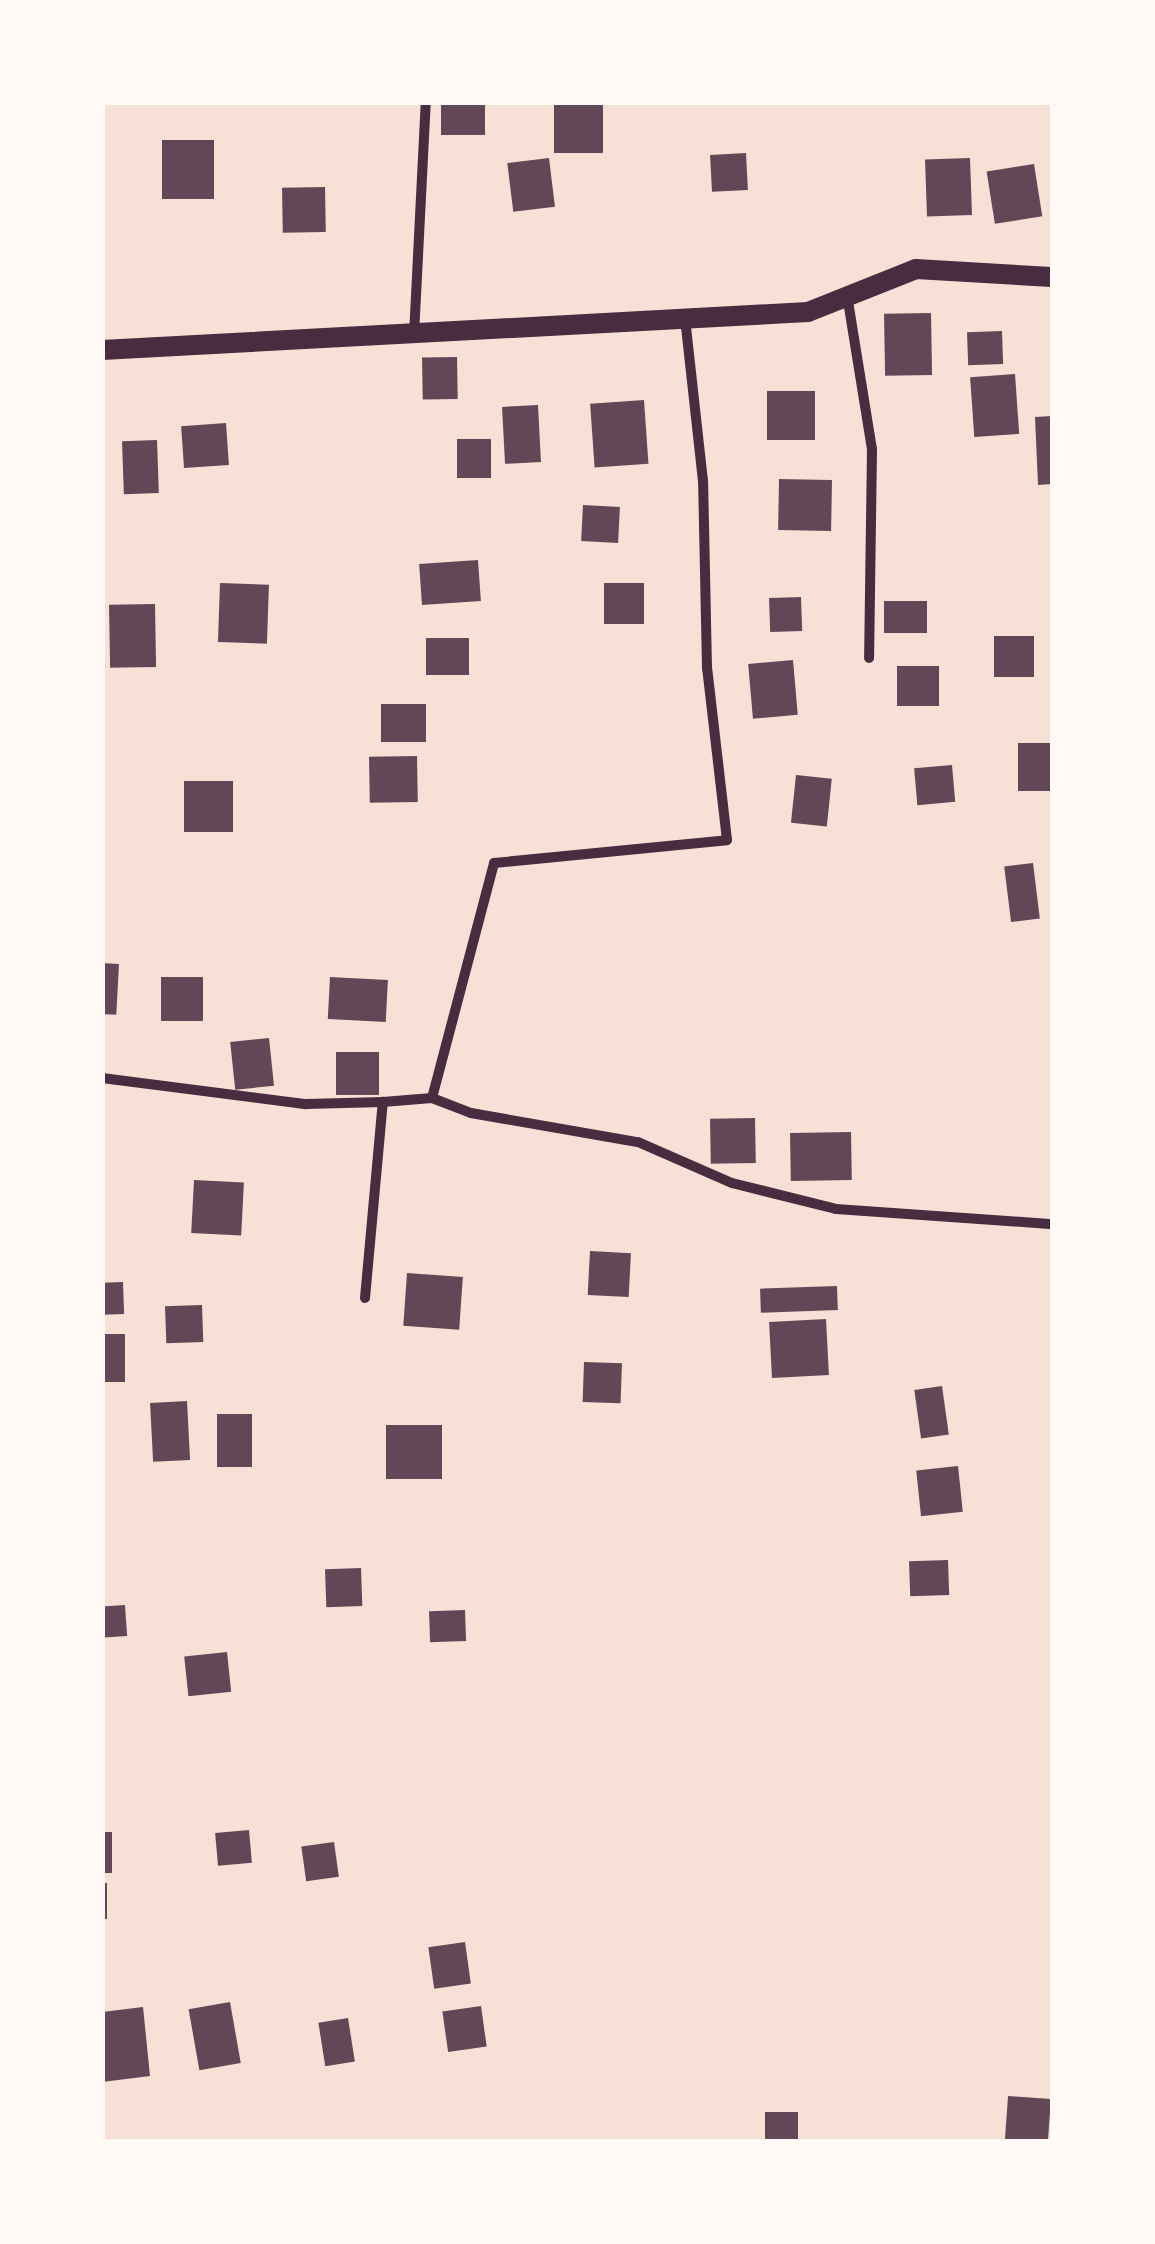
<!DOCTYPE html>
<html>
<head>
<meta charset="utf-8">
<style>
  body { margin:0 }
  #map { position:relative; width:1155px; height:2244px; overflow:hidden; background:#f7e1d7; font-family:Literata,serif }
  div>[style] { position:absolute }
  .building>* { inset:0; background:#644757; transform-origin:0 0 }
  .minor>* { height:10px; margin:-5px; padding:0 5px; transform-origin:5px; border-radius:5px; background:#4a2c40 }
  .secondary>* { height:20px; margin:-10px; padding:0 10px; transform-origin:10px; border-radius:10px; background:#4a2c40 }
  span { translate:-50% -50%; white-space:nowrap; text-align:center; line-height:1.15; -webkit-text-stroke:9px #fffaf5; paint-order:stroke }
  .frame { position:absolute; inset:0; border:105px solid #fffaf5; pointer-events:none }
</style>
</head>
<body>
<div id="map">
  <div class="building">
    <div style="left:441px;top:102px;width:44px;height:33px"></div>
    <div style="left:554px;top:102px;width:49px;height:51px"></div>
    <div style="left:162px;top:140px;width:52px;height:59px"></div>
    <div style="left:746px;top:153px;width:37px;height:36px;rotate:87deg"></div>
    <div style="left:549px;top:158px;width:49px;height:42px;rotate:83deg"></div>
    <div style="left:970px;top:158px;width:57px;height:45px;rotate:88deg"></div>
    <div style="left:1034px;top:164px;width:53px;height:48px;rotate:81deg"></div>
    <div style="left:325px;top:187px;width:45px;height:43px;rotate:89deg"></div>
    <div style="left:931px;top:313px;width:62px;height:47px;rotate:89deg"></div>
    <div style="left:1002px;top:331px;width:33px;height:35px;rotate:88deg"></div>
    <div style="left:457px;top:357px;width:42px;height:35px;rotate:89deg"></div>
    <div style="left:1015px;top:374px;width:60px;height:45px;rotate:86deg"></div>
    <div style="left:767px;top:391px;width:48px;height:49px"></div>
    <div style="left:644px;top:400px;width:64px;height:54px;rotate:86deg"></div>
    <div style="left:538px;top:405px;width:57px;height:36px;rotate:87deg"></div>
    <div style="clip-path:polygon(1052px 416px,1052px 484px,1038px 485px,1035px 417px)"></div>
    <div style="left:226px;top:423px;width:42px;height:45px;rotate:86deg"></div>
    <div style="left:457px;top:439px;width:34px;height:39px"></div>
    <div style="left:157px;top:440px;width:53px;height:35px;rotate:88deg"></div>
    <div style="left:779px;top:479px;width:53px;height:51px;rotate:1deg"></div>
    <div style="left:583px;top:505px;width:37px;height:36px;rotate:3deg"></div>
    <div style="left:478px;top:560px;width:41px;height:59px;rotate:86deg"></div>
    <div style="left:220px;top:583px;width:49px;height:59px;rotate:2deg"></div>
    <div style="left:604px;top:583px;width:40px;height:41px"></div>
    <div style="left:801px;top:597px;width:34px;height:32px;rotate:88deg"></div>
    <div style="left:884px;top:601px;width:43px;height:32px"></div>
    <div style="left:155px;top:604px;width:63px;height:46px;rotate:89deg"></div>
    <div style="left:994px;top:636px;width:40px;height:41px"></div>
    <div style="left:469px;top:638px;width:37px;height:43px;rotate:90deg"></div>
    <div style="left:793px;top:660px;width:55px;height:45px;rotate:85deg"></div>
    <div style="left:897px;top:666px;width:42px;height:40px"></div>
    <div style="left:381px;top:704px;width:45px;height:38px"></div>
    <div style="left:1052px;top:743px;width:48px;height:34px;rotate:90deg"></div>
    <div style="left:417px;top:756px;width:46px;height:48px;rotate:89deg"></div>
    <div style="left:952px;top:765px;width:37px;height:38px;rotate:85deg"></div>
    <div style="left:796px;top:775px;width:36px;height:48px;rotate:6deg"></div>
    <div style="left:233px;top:781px;width:51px;height:49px;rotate:90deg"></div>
    <div style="left:1033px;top:863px;width:56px;height:29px;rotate:83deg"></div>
    <div style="left:102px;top:963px;width:17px;height:51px;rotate:3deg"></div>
    <div style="left:161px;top:977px;width:42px;height:44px"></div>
    <div style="left:330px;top:977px;width:58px;height:42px;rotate:3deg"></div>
    <div style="left:269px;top:1038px;width:48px;height:39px;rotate:84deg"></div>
    <div style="left:336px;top:1052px;width:43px;height:43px"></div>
    <div style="left:755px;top:1118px;width:45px;height:45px;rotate:89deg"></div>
    <div style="left:851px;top:1132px;width:48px;height:61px;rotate:89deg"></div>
    <div style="left:194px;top:1180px;width:50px;height:53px;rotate:3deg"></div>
    <div style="left:590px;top:1251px;width:41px;height:44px;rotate:3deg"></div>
    <div style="left:407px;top:1273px;width:56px;height:53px;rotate:4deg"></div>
    <div style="left:123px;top:1282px;width:32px;height:21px;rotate:88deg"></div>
    <div style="left:837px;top:1286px;width:24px;height:77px;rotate:88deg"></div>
    <div style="left:202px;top:1305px;width:37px;height:37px;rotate:88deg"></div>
    <div style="left:826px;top:1319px;width:56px;height:57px;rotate:87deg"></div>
    <div style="left:102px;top:1334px;width:23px;height:48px"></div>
    <div style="left:584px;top:1362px;width:38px;height:40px;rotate:2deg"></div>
    <div style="left:942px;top:1386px;width:49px;height:28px;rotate:82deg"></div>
    <div style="left:187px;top:1401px;width:59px;height:37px;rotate:87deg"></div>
    <div style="left:217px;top:1414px;width:35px;height:53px"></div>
    <div style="left:442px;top:1425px;width:54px;height:56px;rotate:90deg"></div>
    <div style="left:958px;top:1466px;width:46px;height:42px;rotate:84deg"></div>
    <div style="left:948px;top:1560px;width:35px;height:39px;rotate:88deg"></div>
    <div style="left:361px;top:1568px;width:38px;height:36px;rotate:88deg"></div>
    <div style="left:125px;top:1605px;width:31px;height:23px;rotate:86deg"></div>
    <div style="left:465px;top:1610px;width:31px;height:36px;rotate:88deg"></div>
    <div style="left:227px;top:1652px;width:40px;height:43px;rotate:84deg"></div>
    <div style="left:249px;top:1830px;width:33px;height:34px;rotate:85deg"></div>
    <div style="left:102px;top:1832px;width:10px;height:41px"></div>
    <div style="left:334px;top:1842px;width:35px;height:33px;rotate:82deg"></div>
    <div style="left:102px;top:1883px;width:5px;height:36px"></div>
    <div style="left:465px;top:1942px;width:42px;height:37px;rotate:82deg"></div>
    <div style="left:230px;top:2002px;width:62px;height:42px;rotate:80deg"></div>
    <div style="left:481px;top:2006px;width:41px;height:39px;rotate:82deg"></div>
    <div style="clip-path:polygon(143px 2007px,150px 2076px,102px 2082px,102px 2012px)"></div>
    <div style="left:348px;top:2018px;width:44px;height:30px;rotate:81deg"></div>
    <div style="left:1008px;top:2096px;width:43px;height:44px;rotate:4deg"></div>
    <div style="left:765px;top:2112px;width:33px;height:30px"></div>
  </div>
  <div class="minor">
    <div style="left:848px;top:301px;width:150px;rotate:80.8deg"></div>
    <div style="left:872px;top:449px;width:209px;rotate:90.8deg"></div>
    <div style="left:414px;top:335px;width:233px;rotate:-87.1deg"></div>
    <div style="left:102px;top:1078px;width:206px;rotate:7.3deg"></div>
    <div style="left:306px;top:1104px;width:77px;rotate:-1.5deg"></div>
    <div style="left:432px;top:1098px;width:42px;rotate:21deg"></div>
    <div style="left:471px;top:1113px;width:169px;rotate:9.9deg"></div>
    <div style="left:638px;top:1142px;width:103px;rotate:23.6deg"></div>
    <div style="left:732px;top:1183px;width:107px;rotate:14deg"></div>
    <div style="left:836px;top:1209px;width:217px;rotate:4deg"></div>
    <div style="left:365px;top:1298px;width:197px;rotate:-84.8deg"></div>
    <div style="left:383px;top:1102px;width:49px;rotate:-4.7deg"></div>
    <div style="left:432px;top:1098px;width:243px;rotate:-75.2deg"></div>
    <div style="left:494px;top:863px;width:234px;rotate:-5.6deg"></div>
    <div style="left:727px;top:840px;width:173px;rotate:-96.6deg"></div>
    <div style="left:707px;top:668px;width:187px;rotate:-91.2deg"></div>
    <div style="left:703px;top:481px;width:163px;rotate:-96.3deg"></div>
  </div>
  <div class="secondary">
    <div style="left:102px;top:350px;width:707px;rotate:-3.08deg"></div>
    <div style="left:808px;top:312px;width:116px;rotate:-21.7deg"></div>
    <div style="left:916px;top:269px;width:136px;rotate:3.4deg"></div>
  </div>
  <div class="frame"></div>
</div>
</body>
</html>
